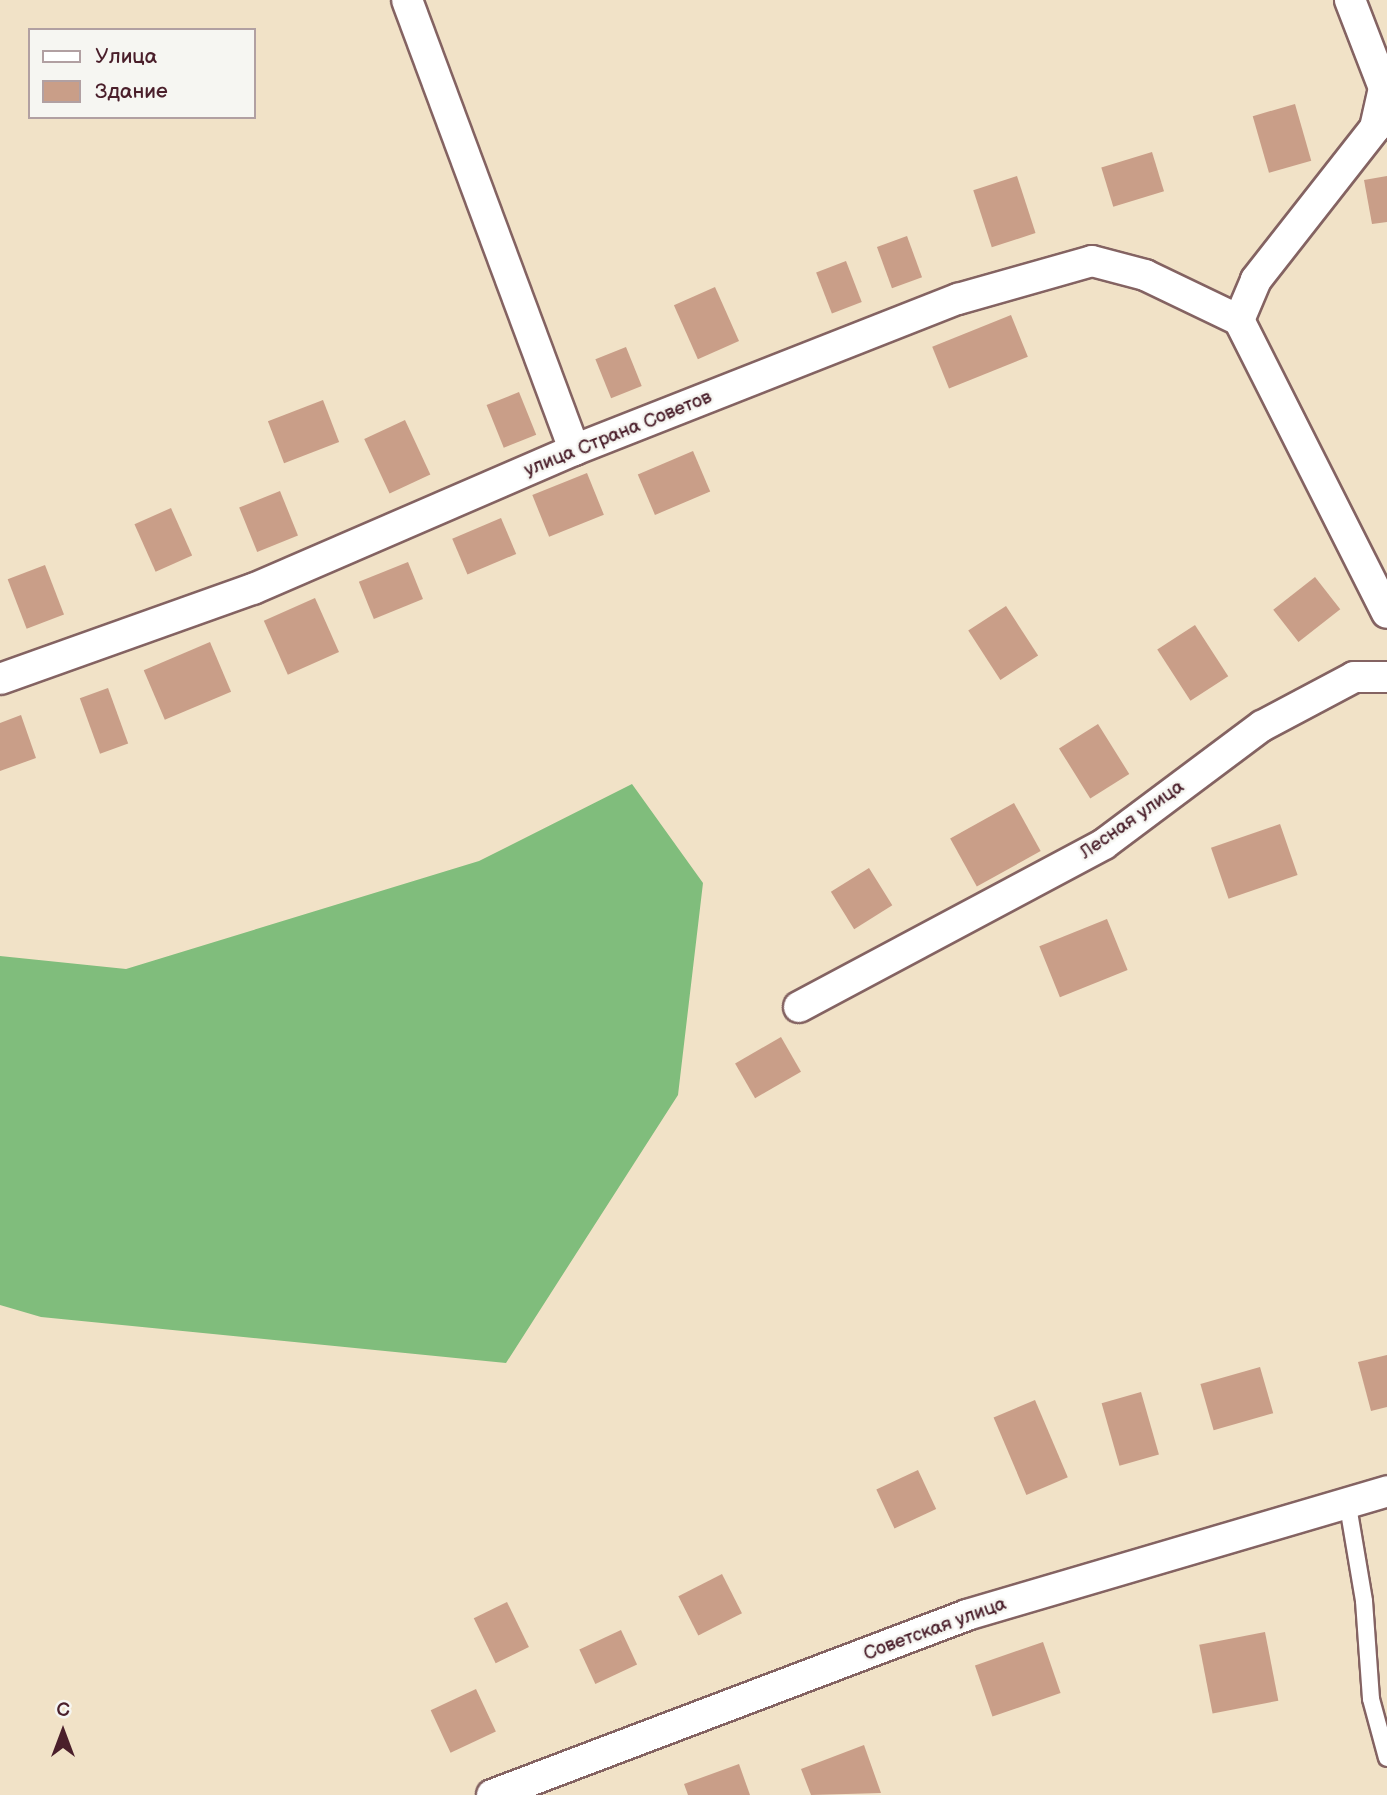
<!DOCTYPE html>
<html>
<head>
<meta charset="utf-8">
<style>
  body { margin:0 }
  #map { position:relative; width:1387px; height:1795px; overflow:hidden; background:#f1e2c7; font-family:"Balsamiq Sans",sans-serif }
  div>[style] { position:absolute }
  .forest>* { inset:0; background:#80bd7c }
  .building>* { inset:0; background:#c99e88; transform-origin:0 0 }
  .roads { filter:drop-shadow(2px 0 #846362) drop-shadow(-2px 0 #846362) drop-shadow(0 2px #846362) drop-shadow(0 -2px #846362) }
  .lane>* { height:16px; margin:-8px; padding:0 8px; transform-origin:8px; border-radius:8px; background:#fff }
  .street>* { height:30px; margin:-15px; padding:0 15px; transform-origin:15px; border-radius:15px; background:#fff }
  span { translate:-50% -50%; white-space:nowrap; text-align:center; line-height:1.15; -webkit-text-stroke:5px #f6f6f2; paint-order:stroke }
  .street-label { font-size:19px; color:#4a1f2b }
  .legend { position:absolute; left:28px; top:28px; width:228px; height:91px; box-sizing:border-box; background:#f6f6f2; border:2px solid #b1a0a2; margin:0; padding:9px 12px; list-style:none; font-size:21px; color:#4a1f2b }
  .legend li { display:flex; align-items:center; gap:14px; height:35px }
  .legend b { width:35px; border:2px solid #b1a0a2 }
  .north { position:absolute; left:28px; top:1697px; width:70px; height:70px; -webkit-text-stroke:5px #f6f6f2; paint-order:stroke; rotate:0deg; font-size:19px; font-weight:700; line-height:28px; text-align:center; color:#4a1f2b }
  .north::after { content:''; display:block; margin:auto; width:24px; height:32px; background:#4a1f2b; clip-path:polygon(50% 0,100% 100%,50% 72%,0 100%) }
</style>
</head>
<body>
<div id="map">
  <div class="forest">
    <div style="clip-path:polygon(632px 784px,703px 883px,678px 1095px,506px 1363px,41px 1317px,0 1305px,0 956px,126px 969px,479px 861px)"></div>
  </div>
  <div class="building">
    <div style="left:1295px;top:104px;width:59px;height:44px;rotate:74deg"></div>
    <div style="left:1152px;top:152px;width:41px;height:53px;rotate:73deg"></div>
    <div style="left:1017px;top:176px;width:60px;height:46px;rotate:72deg"></div>
    <div style="clip-path:polygon(1387px 176px,1387px 222px,1372px 224px,1364px 180px)"></div>
    <div style="left:907px;top:236px;width:44px;height:32px;rotate:70deg"></div>
    <div style="left:846px;top:261px;width:44px;height:32px;rotate:69deg"></div>
    <div style="left:715px;top:287px;width:59px;height:45px;rotate:66deg"></div>
    <div style="left:1011px;top:315px;width:45px;height:85px;rotate:68deg"></div>
    <div style="left:626px;top:347px;width:42px;height:33px;rotate:68deg"></div>
    <div style="left:519px;top:392px;width:46px;height:35px;rotate:68deg"></div>
    <div style="left:323px;top:400px;width:45px;height:59px;rotate:69deg"></div>
    <div style="left:405px;top:420px;width:60px;height:45px;rotate:65deg"></div>
    <div style="left:693px;top:451px;width:44px;height:60px;rotate:67deg"></div>
    <div style="left:587px;top:473px;width:45px;height:59px;rotate:68deg"></div>
    <div style="left:280px;top:491px;width:48px;height:44px;rotate:68deg"></div>
    <div style="left:171px;top:508px;width:52px;height:40px;rotate:66deg"></div>
    <div style="left:501px;top:518px;width:39px;height:53px;rotate:67deg"></div>
    <div style="left:408px;top:562px;width:40px;height:53px;rotate:68deg"></div>
    <div style="left:45px;top:565px;width:53px;height:40px;rotate:69deg"></div>
    <div style="left:1315px;top:577px;width:41px;height:53px;rotate:52deg"></div>
    <div style="left:315px;top:598px;width:59px;height:56px;rotate:66deg"></div>
    <div style="left:1006px;top:606px;width:59px;height:45px;rotate:57deg"></div>
    <div style="left:1195px;top:625px;width:61px;height:45px;rotate:57deg"></div>
    <div style="left:210px;top:642px;width:54px;height:72px;rotate:67deg"></div>
    <div style="left:108px;top:688px;width:59px;height:30px;rotate:70deg"></div>
    <div style="clip-path:polygon(21px 715px,36px 758px,0 771px,0 723px)"></div>
    <div style="left:1098px;top:724px;width:59px;height:46px;rotate:58deg"></div>
    <div style="left:1014px;top:803px;width:55px;height:73px;rotate:61deg"></div>
    <div style="left:1280px;top:824px;width:54px;height:73px;rotate:71deg"></div>
    <div style="left:869px;top:868px;width:44px;height:45px;rotate:58deg"></div>
    <div style="left:1107px;top:919px;width:55px;height:73px;rotate:68deg"></div>
    <div style="left:781px;top:1037px;width:40px;height:53px;rotate:60deg"></div>
    <div style="clip-path:polygon(1387px 1355px,1387px 1407px,1371px 1411px,1358px 1362px)"></div>
    <div style="left:1260px;top:1367px;width:48px;height:62px;rotate:74deg"></div>
    <div style="left:1141px;top:1392px;width:65px;height:41px;rotate:74deg"></div>
    <div style="left:1035px;top:1400px;width:84px;height:45px;rotate:67deg"></div>
    <div style="left:918px;top:1470px;width:43px;height:46px;rotate:65deg"></div>
    <div style="left:722px;top:1574px;width:44px;height:49px;rotate:63deg"></div>
    <div style="left:507px;top:1602px;width:50px;height:37px;rotate:64deg"></div>
    <div style="left:621px;top:1630px;width:38px;height:46px;rotate:65deg"></div>
    <div style="left:1265px;top:1632px;width:70px;height:67px;rotate:79deg"></div>
    <div style="left:1043px;top:1642px;width:54px;height:72px;rotate:71deg"></div>
    <div style="left:476px;top:1689px;width:47px;height:50px;rotate:65deg"></div>
    <div style="clip-path:polygon(864px 1745px,881px 1793px,811px 1795px,801px 1769px)"></div>
    <div style="clip-path:polygon(739px 1764px,750px 1795px,688px 1795px,684px 1784px)"></div>
  </div>
  <div class="roads">
    <div class="lane">
      <div style="left:1347px;top:1500px;width:102px;rotate:80.4deg"></div>
      <div style="left:1364px;top:1601px;width:98px;rotate:85.9deg"></div>
      <div style="left:1371px;top:1699px;width:61px;rotate:74.8deg"></div>
    </div>
    <div class="street">
      <div style="left:407px;top:0;width:480px;rotate:69.6deg"></div>
      <div style="left:1350px;top:0;width:94px;rotate:68.9deg"></div>
      <div style="left:1384px;top:88px;width:41px;rotate:102.7deg"></div>
      <div style="left:1375px;top:128px;width:193px;rotate:128.1deg"></div>
      <div style="left:1256px;top:280px;width:43px;rotate:113deg"></div>
      <div style="left:1239px;top:320px;width:328px;rotate:63.2deg"></div>
      <div style="left:0;top:679px;width:269px;rotate:-19.6deg"></div>
      <div style="left:253px;top:589px;width:350px;rotate:-23.4deg"></div>
      <div style="left:574px;top:450px;width:413px;rotate:-21.5deg"></div>
      <div style="left:958px;top:299px;width:139px;rotate:-15.8deg"></div>
      <div style="left:1092px;top:261px;width:55px;rotate:14.8deg"></div>
      <div style="left:1145px;top:275px;width:104px;rotate:25.6deg"></div>
      <div style="left:799px;top:1007px;width:346px;rotate:-28.1deg"></div>
      <div style="left:1104px;top:844px;width:197px;rotate:-36.8deg"></div>
      <div style="left:1262px;top:726px;width:104px;rotate:-28deg"></div>
      <div style="left:1354px;top:677px;width:33px"></div>
      <div style="left:492px;top:1795px;width:508px;rotate:-20.75deg"></div>
      <div style="left:967px;top:1615px;width:438px;rotate:-16.4deg"></div>
    </div>
  </div>
  <div class="street-label">
    <span style="left:618px;top:434px;rotate:-22deg">улица Страна Советов</span>
    <span style="left:1132px;top:820px;rotate:-35deg">Лесная улица</span>
    <span style="left:935px;top:1629px;rotate:-20deg">Советская улица</span>
  </div>
  <ul class="legend">
  <li><b style="height:9px;background:#fff"></b>Улица</li>
  <li><b style="height:19px;background:#c99e88"></b>Здание</li>
  </ul>
  <div class="north">С</div>
</div>
</body>
</html>
